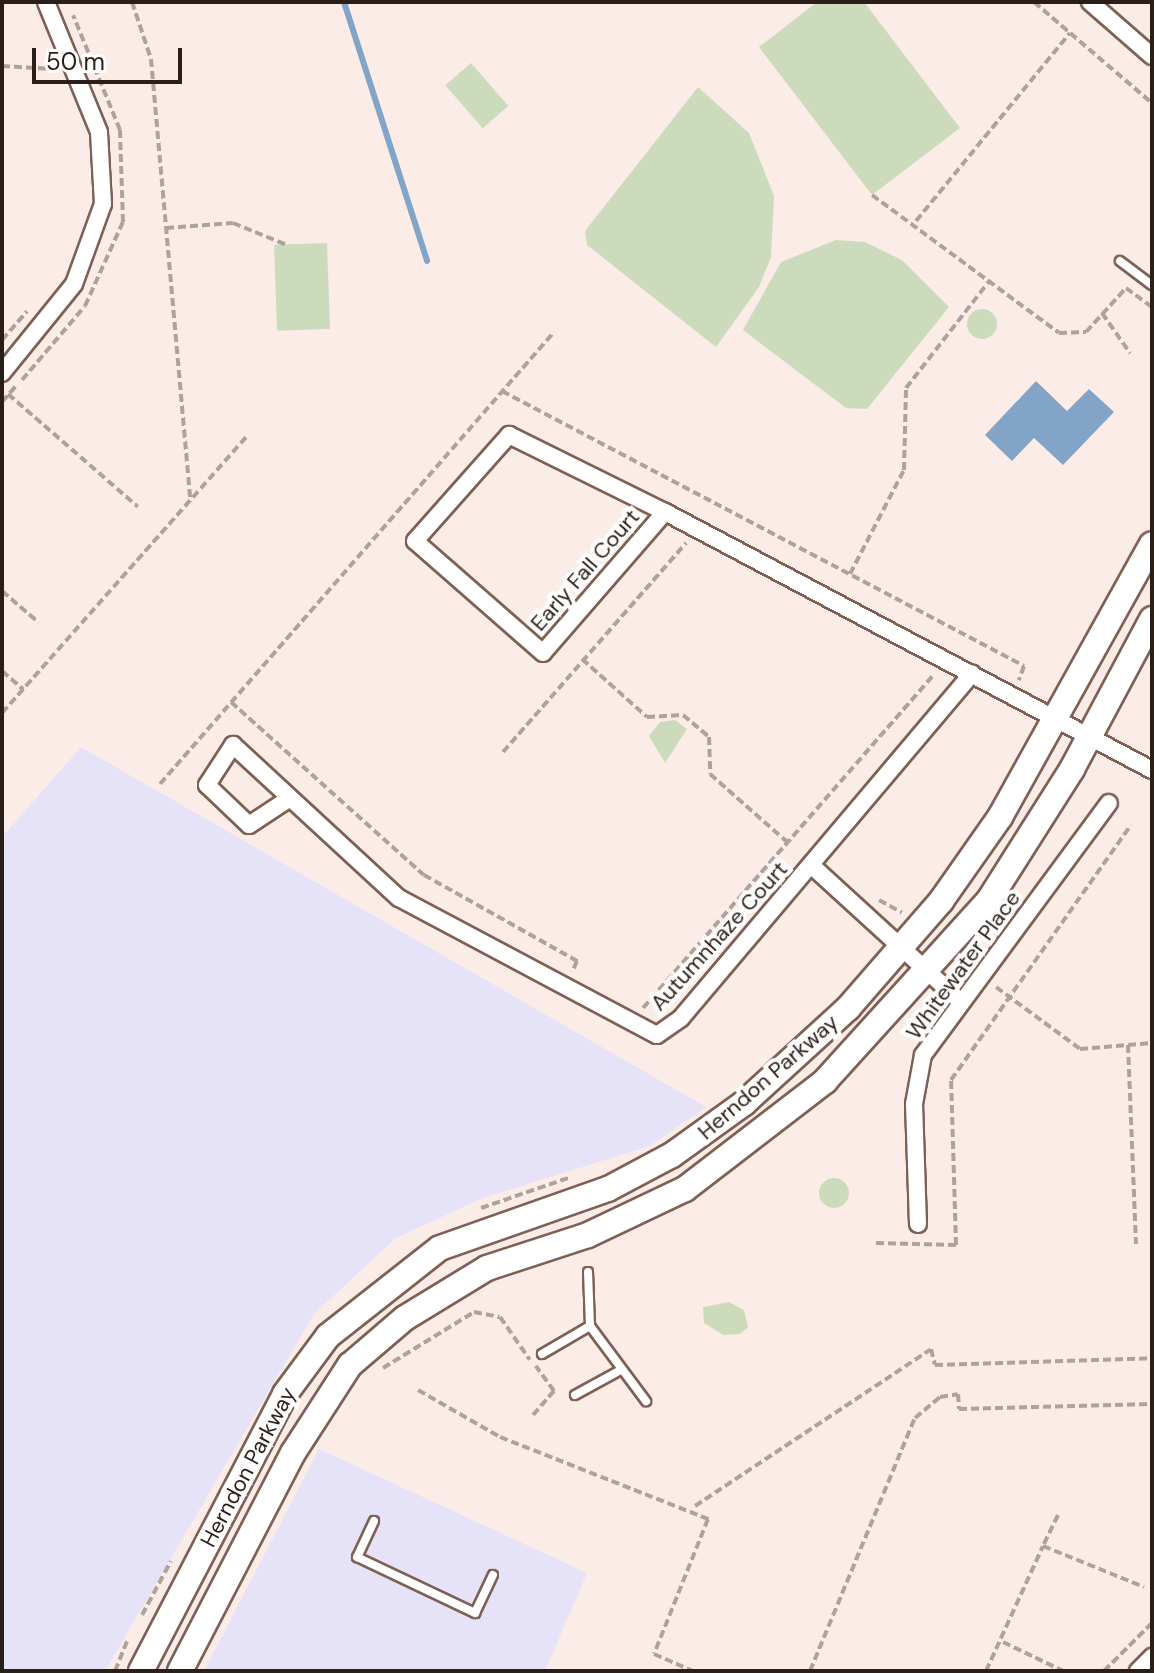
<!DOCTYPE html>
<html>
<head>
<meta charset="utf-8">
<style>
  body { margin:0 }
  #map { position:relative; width:1154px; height:1673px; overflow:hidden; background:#fbece7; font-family:"DM Sans",sans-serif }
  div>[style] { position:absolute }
  .commercial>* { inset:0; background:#e6e3f9 }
  .green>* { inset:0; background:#cddbbd; transform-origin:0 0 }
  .round { border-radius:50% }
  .water>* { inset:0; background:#82a5c7 }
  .stream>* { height:6px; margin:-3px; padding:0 3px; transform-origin:3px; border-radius:3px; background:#82a5c7 }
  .path>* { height:4px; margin-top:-2px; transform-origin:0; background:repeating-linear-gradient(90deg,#afa19c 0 8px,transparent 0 12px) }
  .roads { filter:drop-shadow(2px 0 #7e6055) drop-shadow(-2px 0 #7e6055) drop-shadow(0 2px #7e6055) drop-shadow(0 -2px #7e6055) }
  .lane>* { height:8px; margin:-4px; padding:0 4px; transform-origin:4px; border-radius:4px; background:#fff }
  .street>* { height:16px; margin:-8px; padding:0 8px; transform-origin:8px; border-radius:8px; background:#fff }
  .secondary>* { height:24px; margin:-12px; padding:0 12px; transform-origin:12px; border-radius:12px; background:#fff }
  span { translate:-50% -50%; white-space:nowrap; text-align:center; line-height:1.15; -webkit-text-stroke:8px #fdfdfd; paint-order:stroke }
  .street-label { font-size:22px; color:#2a1e19 }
  .frame { position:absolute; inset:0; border:4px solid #2a1e19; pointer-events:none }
  .scale { position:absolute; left:32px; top:48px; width:150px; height:36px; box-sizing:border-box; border:4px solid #2a1e19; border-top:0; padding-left:10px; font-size:24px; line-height:28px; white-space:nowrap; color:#2a1e19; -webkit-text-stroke:6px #fdfdfd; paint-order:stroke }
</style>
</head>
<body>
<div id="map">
  <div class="commercial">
    <div style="clip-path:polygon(81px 747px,706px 1107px,650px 1146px,483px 1198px,396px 1238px,314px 1314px,105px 1671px,2px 1671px,2px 837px)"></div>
    <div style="clip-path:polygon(319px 1449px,587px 1573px,545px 1671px,204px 1671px)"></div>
  </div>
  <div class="green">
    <div style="clip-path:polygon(817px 2px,864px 2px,960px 128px,872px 195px,759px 47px)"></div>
    <div style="left:471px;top:63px;width:57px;height:34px;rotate:49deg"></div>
    <div style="clip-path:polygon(698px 87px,749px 133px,774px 196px,771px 257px,759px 287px,716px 347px,587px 245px,585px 231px)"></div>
    <div style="clip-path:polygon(836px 240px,865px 242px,902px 260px,949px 307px,867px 409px,846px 408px,743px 330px,781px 262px)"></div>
    <div style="left:327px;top:243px;width:86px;height:53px;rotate:88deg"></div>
    <div class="round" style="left:967px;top:309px;width:30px;height:30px"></div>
    <div style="clip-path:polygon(675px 720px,687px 729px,665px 763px,649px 736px,660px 722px)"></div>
    <div class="round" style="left:819px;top:1178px;width:30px;height:30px"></div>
    <div style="clip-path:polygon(729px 1302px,744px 1310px,748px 1327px,740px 1334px,723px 1335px,704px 1323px,703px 1307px)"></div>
  </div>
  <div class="water">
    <div style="clip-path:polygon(1036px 381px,1067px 411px,1089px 389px,1114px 412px,1063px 465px,1034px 438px,1012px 461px,985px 435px)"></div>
  </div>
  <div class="stream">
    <div style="left:344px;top:2px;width:272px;rotate:72.2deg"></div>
  </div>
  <div class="path">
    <div style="left:132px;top:2px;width:60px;rotate:71.6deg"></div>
    <div style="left:151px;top:59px;width:443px;rotate:84.9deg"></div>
    <div style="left:1034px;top:2px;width:155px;rotate:40.6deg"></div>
    <div style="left:2px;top:66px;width:51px;rotate:3.4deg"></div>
    <div style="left:872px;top:195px;width:232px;rotate:36.4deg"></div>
    <div style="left:1059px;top:333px;width:27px;rotate:-2deg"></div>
    <div style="left:1086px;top:332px;width:59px;rotate:-47.7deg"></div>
    <div style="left:1126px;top:288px;width:32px;rotate:36deg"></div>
    <div style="left:916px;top:221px;width:243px;rotate:-50.7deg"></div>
    <div style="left:166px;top:228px;width:67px;rotate:-4.3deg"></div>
    <div style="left:233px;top:223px;width:58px;rotate:22.2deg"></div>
    <div style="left:1102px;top:313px;width:49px;rotate:55deg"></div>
    <div style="left:2px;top:340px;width:38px;rotate:-49deg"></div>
    <div style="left:22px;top:380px;width:97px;rotate:-49.6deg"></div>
    <div style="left:85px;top:306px;width:92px;rotate:-65.7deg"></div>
    <div style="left:123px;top:222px;width:92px;rotate:-91.9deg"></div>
    <div style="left:120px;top:130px;width:124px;rotate:-112.2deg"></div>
    <div style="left:502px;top:391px;width:590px;rotate:27.78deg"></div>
    <div style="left:1024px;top:666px;width:15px;rotate:110deg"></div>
    <div style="left:8px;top:394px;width:172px;rotate:41deg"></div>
    <div style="left:2px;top:402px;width:21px;rotate:-49deg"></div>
    <div style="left:850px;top:574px;width:117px;rotate:-62.6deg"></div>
    <div style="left:904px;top:470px;width:82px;rotate:-88.6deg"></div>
    <div style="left:906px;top:388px;width:137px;rotate:-52.1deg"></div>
    <div style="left:2px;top:591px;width:48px;rotate:40.7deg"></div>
    <div style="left:582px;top:659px;width:87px;rotate:41.7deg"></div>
    <div style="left:647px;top:717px;width:36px;rotate:-3deg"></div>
    <div style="left:683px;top:715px;width:34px;rotate:40deg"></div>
    <div style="left:709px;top:737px;width:37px;rotate:88deg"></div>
    <div style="left:710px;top:774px;width:103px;rotate:41.4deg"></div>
    <div style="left:2px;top:671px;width:28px;rotate:41deg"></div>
    <div style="left:231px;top:702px;width:259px;rotate:41.9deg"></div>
    <div style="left:424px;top:875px;width:176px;rotate:29.3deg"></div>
    <div style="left:577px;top:961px;width:12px;rotate:114deg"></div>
    <div style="left:2px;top:713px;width:371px;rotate:-48.5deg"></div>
    <div style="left:503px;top:752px;width:278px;rotate:-48.8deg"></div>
    <div style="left:160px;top:784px;width:600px;rotate:-48.92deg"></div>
    <div style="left:879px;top:900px;width:26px;rotate:29deg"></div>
    <div style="left:996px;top:987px;width:104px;rotate:36.4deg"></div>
    <div style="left:1080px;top:1049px;width:72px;rotate:-4.8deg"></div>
    <div style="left:643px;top:1008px;width:443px;rotate:-48.9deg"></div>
    <div style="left:1128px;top:1045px;width:199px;rotate:87.7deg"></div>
    <div style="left:481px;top:1208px;width:95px;rotate:-19deg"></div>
    <div style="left:876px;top:1243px;width:80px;rotate:1.4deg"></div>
    <div style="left:956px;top:1245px;width:165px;rotate:-91.7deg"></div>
    <div style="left:951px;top:1080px;width:312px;rotate:-54.8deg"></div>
    <div style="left:383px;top:1368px;width:107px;rotate:-31.6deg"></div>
    <div style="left:474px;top:1312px;width:26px;rotate:11deg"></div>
    <div style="left:500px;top:1317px;width:52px;rotate:55.1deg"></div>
    <div style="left:418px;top:1390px;width:95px;rotate:29.8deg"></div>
    <div style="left:500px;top:1437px;width:224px;rotate:21.5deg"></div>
    <div style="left:708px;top:1519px;width:145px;rotate:111.8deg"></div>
    <div style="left:654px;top:1654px;width:43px;rotate:23.6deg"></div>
    <div style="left:533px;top:1415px;width:32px;rotate:-49deg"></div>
    <div style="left:554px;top:1391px;width:31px;rotate:-126deg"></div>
    <div style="left:695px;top:1506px;width:283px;rotate:-33.6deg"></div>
    <div style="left:931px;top:1349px;width:16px;rotate:76deg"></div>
    <div style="left:935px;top:1365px;width:217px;rotate:-1.8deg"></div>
    <div style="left:1058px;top:1515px;width:34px;rotate:116deg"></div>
    <div style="left:1043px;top:1546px;width:109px;rotate:22.1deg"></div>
    <div style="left:142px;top:1615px;width:61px;rotate:-61.8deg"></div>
    <div style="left:1003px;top:1642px;width:67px;rotate:25.8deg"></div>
    <div style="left:115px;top:1671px;width:32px;rotate:-68deg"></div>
    <div style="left:810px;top:1671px;width:274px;rotate:-67.5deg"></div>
    <div style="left:915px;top:1418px;width:33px;rotate:-40deg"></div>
    <div style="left:940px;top:1397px;width:18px;rotate:-9deg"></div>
    <div style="left:958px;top:1394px;width:15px;rotate:86deg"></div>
    <div style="left:959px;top:1409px;width:193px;rotate:-1.5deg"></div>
    <div style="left:986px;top:1671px;width:137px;rotate:-65.5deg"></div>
    <div style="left:1104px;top:1671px;width:68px;rotate:-45deg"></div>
  </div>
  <div class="roads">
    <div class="lane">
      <div style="left:1120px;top:261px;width:40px;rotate:37deg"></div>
      <div style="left:590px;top:1326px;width:94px;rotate:53.3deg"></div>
      <div style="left:542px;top:1354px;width:56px;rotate:-30.3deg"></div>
      <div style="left:590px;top:1326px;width:54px;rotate:-92.1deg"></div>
      <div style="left:575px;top:1395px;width:50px;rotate:-28.6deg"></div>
      <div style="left:374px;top:1521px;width:40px;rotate:115deg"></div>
      <div style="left:357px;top:1557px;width:131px;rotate:25.4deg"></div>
      <div style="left:475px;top:1613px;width:42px;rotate:-64.7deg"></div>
    </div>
    <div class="street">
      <div style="left:1090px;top:2px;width:82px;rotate:41.1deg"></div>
      <div style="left:2px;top:373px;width:114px;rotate:-51deg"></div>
      <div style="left:74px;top:284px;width:85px;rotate:-70.1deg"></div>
      <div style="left:103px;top:204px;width:72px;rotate:-93.2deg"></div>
      <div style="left:99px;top:132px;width:140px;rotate:-112.2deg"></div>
      <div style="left:509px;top:435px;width:174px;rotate:26.3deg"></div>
      <div style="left:665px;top:512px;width:186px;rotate:130.9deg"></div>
      <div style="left:543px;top:653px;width:170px;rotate:-138.8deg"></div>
      <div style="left:415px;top:541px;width:142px;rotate:-48.4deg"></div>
      <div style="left:665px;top:512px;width:551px;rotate:27.91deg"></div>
      <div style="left:290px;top:798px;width:49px;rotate:146.6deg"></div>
      <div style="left:249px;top:825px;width:58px;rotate:-136.4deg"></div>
      <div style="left:207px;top:785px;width:48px;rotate:-57deg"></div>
      <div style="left:233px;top:745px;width:226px;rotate:42.7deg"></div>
      <div style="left:399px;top:898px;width:292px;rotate:28deg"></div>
      <div style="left:657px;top:1035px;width:29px;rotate:-35deg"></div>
      <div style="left:681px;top:1018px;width:451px;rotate:-49.8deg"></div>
      <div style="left:811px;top:865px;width:203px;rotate:42.4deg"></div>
      <div style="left:918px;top:1224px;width:120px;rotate:-91.9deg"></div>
      <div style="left:914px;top:1104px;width:50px;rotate:-79.6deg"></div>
      <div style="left:923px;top:1055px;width:313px;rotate:-53.6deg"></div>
      <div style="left:1138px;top:1671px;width:20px;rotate:-45deg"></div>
    </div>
    <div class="secondary">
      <div style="left:141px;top:1671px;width:312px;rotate:-62.5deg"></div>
      <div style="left:285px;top:1394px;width:72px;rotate:-53.4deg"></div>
      <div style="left:328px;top:1336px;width:142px;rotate:-38.2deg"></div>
      <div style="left:440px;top:1248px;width:178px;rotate:-19.4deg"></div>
      <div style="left:608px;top:1189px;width:72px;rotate:-28deg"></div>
      <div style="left:672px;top:1155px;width:89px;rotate:-35.8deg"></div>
      <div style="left:744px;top:1103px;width:141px;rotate:-42.4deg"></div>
      <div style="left:848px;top:1008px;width:142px;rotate:-49deg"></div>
      <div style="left:941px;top:901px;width:103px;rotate:-54.9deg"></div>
      <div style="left:1000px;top:817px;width:312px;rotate:-60.9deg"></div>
      <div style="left:180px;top:1671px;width:246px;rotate:-62.6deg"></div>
      <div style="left:293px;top:1453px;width:105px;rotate:-57.1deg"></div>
      <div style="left:350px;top:1365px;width:72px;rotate:-40.5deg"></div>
      <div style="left:405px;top:1318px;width:96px;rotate:-31.4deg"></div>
      <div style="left:487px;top:1268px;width:106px;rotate:-18.1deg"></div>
      <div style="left:588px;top:1235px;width:107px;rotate:-25.4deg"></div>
      <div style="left:685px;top:1189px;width:177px;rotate:-37.6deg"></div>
      <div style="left:825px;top:1081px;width:244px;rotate:-47.8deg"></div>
      <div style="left:989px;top:900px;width:155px;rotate:-57.6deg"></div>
      <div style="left:1072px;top:769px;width:170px;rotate:-61.9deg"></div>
    </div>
  </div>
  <div class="street-label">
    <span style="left:585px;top:570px;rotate:-49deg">Early Fall Court</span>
    <span style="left:719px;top:936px;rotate:-48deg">Autumnhaze Court</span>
    <span style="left:963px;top:965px;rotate:-54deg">Whitewater Place</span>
    <span style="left:768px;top:1077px;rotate:-41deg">Herndon Parkway</span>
    <span style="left:248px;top:1467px;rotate:-62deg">Herndon Parkway</span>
  </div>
  <div class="frame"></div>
  <div class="scale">50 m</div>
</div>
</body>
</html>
